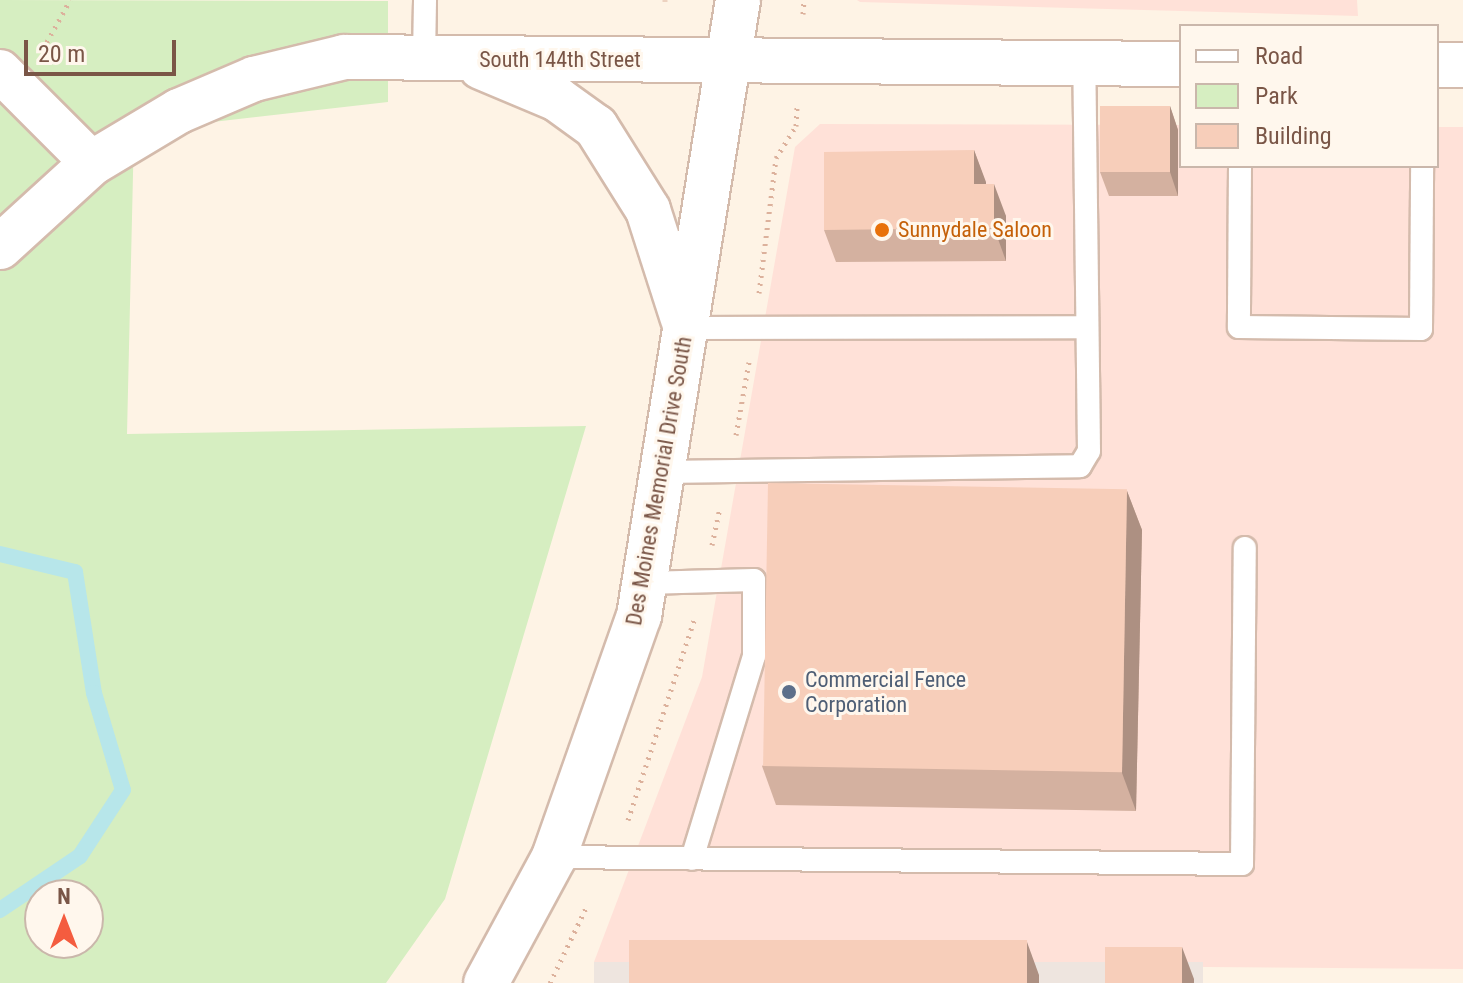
<!DOCTYPE html>
<html>
<head>
<meta charset="utf-8">
<style>
  body { margin:0 }
  #map { position:relative; width:1463px; height:983px; overflow:hidden; background:#fef3e5; font-family:"Roboto Condensed",sans-serif }
  div>[style] { position:absolute }
  .commercial>* { inset:0; background:#ffe1d8 }
  .industrial>* { inset:0; background:#eee5df; transform-origin:0 0 }
  .green>* { inset:0; background:#d6eec1 }
  .stream>* { height:16px; margin:-8px; padding:0 8px; transform-origin:8px; border-radius:8px; background:#b7e6ea }
  .path>* { height:5px; margin-top:-2.5px; transform-origin:0; background:repeating-linear-gradient(90deg,#dcb19c 0 2px,transparent 0 8px) }
  .roads { filter:drop-shadow(2px 0 #d4bbac) drop-shadow(-2px 0 #d4bbac) drop-shadow(0 2px #d4bbac) drop-shadow(0 -2px #d4bbac) }
  .lane>* { height:22px; margin:-11px; padding:0 11px; transform-origin:11px; border-radius:11px; background:#fff }
  .street>* { height:42px; margin:-21px; padding:0 21px; transform-origin:21px; border-radius:21px; background:#fff }
  .secondary>* { height:44px; margin:-22px; padding:0 22px; transform-origin:22px; border-radius:22px; background:#fff }
  .wall>* { inset:0; background:#d4b1a0 }
  .shaded-wall>* { inset:0; background:#ad9082 }
  .building>* { inset:0; background:#f7ceba; transform-origin:0 0 }
  .dots>* { width:22px; height:22px; translate:-50% -50%; box-sizing:border-box; border:4px solid #fff7ed; border-radius:50% }
  span { translate:-50% -50%; white-space:nowrap; text-align:center; line-height:1.15; -webkit-text-stroke:6px #fff7ed; paint-order:stroke }
  .street-label { font-size:22px; color:#7a5647 }
  .food-label { font-size:22px; color:#c56008 }
  .left { translate:0 -50%; text-align:left }
  .service-label { font-size:22px; color:#4e5e75 }
  .legend { position:absolute; left:1179px; top:24px; width:260px; height:144px; box-sizing:border-box; background:#fff7ed; border:2px solid #cab7ab; margin:0; padding:10px 14px; list-style:none; font-size:24px; color:#7a5647 }
  .legend li { display:flex; align-items:center; gap:16px; height:40px }
  .legend b { width:40px; border:2px solid #cab7ab }
  .north { position:absolute; left:24px; top:879px; width:80px; height:80px; box-sizing:border-box; background:#fff7ed; border:2px solid #cab7ab; border-radius:50%; rotate:0deg; font-size:22px; font-weight:700; line-height:32px; text-align:center; color:#7a5647 }
  .north::after { content:''; display:block; margin:auto; width:28px; height:36px; background:#f45c3f; clip-path:polygon(50% 0,100% 100%,50% 72%,0 100%) }
  .scale { position:absolute; left:24px; top:40px; width:152px; height:36px; box-sizing:border-box; border:4px solid #7a5647; border-top:0; padding-left:10px; font-size:24px; line-height:28px; white-space:nowrap; color:#7a5647; -webkit-text-stroke:6px #fff7ed; paint-order:stroke }
</style>
</head>
<body>
<div id="map">
  <div class="commercial">
    <div style="clip-path:polygon(857px 0,1357px 0,1358px 16px,860px 2px)"></div>
    <div style="clip-path:polygon(820px 124px,1181px 125px,1181px 166px,1437px 166px,1437px 127px,1463px 127px,1463px 969px,594px 962px,702px 677px,795px 147px)"></div>
  </div>
  <div class="industrial">
    <div style="left:594px;top:962px;width:609px;height:24px"></div>
  </div>
  <div class="green">
    <div style="clip-path:polygon(evenodd,0 0,388px 1px,388px 102px,134px 131px,127px 434px,586px 426px,445px 899px,386px 983px,0 983px,0 0,40px 895px,88px 895px,88px 943px,40px 943px,40px 895px)"></div>
  </div>
  <div class="stream">
    <div style="left:0;top:554px;width:77px;rotate:13.5deg"></div>
    <div style="left:75px;top:572px;width:122px;rotate:81.1deg"></div>
    <div style="left:94px;top:693px;width:101px;rotate:73.4deg"></div>
    <div style="left:123px;top:790px;width:79px;rotate:123.1deg"></div>
    <div style="left:80px;top:856px;width:97px;rotate:146deg"></div>
  </div>
  <div class="path">
    <div style="left:665px;top:0;width:1px;rotate:90deg"></div>
    <div style="left:803px;top:14px;width:14px;rotate:-86deg"></div>
    <div style="left:43px;top:49px;width:56px;rotate:-61.1deg"></div>
    <div style="left:759px;top:293px;width:136px;rotate:-82.8deg"></div>
    <div style="left:776px;top:158px;width:38px;rotate:-58deg"></div>
    <div style="left:796px;top:126px;width:19px;rotate:-87deg"></div>
    <div style="left:736px;top:435px;width:74px;rotate:-79.9deg"></div>
    <div style="left:712px;top:545px;width:38px;rotate:-78deg"></div>
    <div style="left:628px;top:820px;width:214px;rotate:-71.7deg"></div>
    <div style="left:550px;top:983px;width:83px;rotate:-64.4deg"></div>
  </div>
  <div class="roads">
    <div class="lane">
      <div style="left:424px;top:58px;width:58px;rotate:-89deg"></div>
      <div style="left:1240px;top:166px;width:161px;rotate:90.4deg"></div>
      <div style="left:1239px;top:327px;width:182px;rotate:0.6deg"></div>
      <div style="left:1421px;top:329px;width:163px;rotate:-89.6deg"></div>
      <div style="left:686px;top:328px;width:399px;rotate:-0.1deg"></div>
      <div style="left:663px;top:472px;width:417px;rotate:-0.8deg"></div>
      <div style="left:1080px;top:466px;width:17px;rotate:-59deg"></div>
      <div style="left:1089px;top:451px;width:387px;rotate:-90.7deg"></div>
      <div style="left:645px;top:583px;width:109px;rotate:-1.6deg"></div>
      <div style="left:754px;top:580px;width:76px;rotate:90deg"></div>
      <div style="left:754px;top:656px;width:212px;rotate:107deg"></div>
      <div style="left:554px;top:857px;width:688px;rotate:0.58deg"></div>
      <div style="left:1242px;top:864px;width:316px;rotate:-89.5deg"></div>
    </div>
    <div class="street">
      <div style="left:0;top:71px;width:130px;rotate:45deg"></div>
    </div>
    <div class="secondary">
      <div style="left:1437px;top:65px;width:26px"></div>
      <div style="left:481px;top:67px;width:82px;rotate:22.8deg"></div>
      <div style="left:557px;top:99px;width:48px;rotate:35.7deg"></div>
      <div style="left:596px;top:127px;width:98px;rotate:57.9deg"></div>
      <div style="left:648px;top:210px;width:114px;rotate:72.2deg"></div>
      <div style="left:0;top:247px;width:125px;rotate:-42.4deg"></div>
      <div style="left:92px;top:163px;width:101px;rotate:-30.9deg"></div>
      <div style="left:179px;top:111px;width:82px;rotate:-23.1deg"></div>
      <div style="left:254px;top:79px;width:93px;rotate:-13.7deg"></div>
      <div style="left:344px;top:57px;width:837px;rotate:0.48deg"></div>
      <div style="left:486px;top:983px;width:143px;rotate:-61.6deg"></div>
      <div style="left:554px;top:857px;width:256px;rotate:-70.6deg"></div>
      <div style="left:639px;top:616px;width:624px;rotate:-80.87deg"></div>
    </div>
  </div>
  <div class="wall">
    <div style="clip-path:polygon(1170px 106px,1178px 130px,1178px 196px,1109px 196px,1100px 172px)"></div>
    <div style="clip-path:polygon(974px 150px,986px 184px,1006px 216px,1006px 261px,836px 262px,824px 230px)"></div>
    <div style="clip-path:polygon(1127px 491px,1142px 530px,1136px 811px,776px 805px,762px 766px)"></div>
  </div>
  <div class="shaded-wall">
    <div style="clip-path:polygon(1170px 106px,1178px 130px,1178px 196px,1170px 172px)"></div>
    <div style="clip-path:polygon(974px 150px,986px 182px,986px 216px,974px 184px)"></div>
    <div style="clip-path:polygon(994px 184px,1006px 216px,1006px 261px,994px 228px)"></div>
    <div style="clip-path:polygon(1127px 491px,1142px 530px,1136px 811px,1122px 773px)"></div>
    <div style="clip-path:polygon(1027px 942px,1039px 975px,1039px 983px,1027px 983px)"></div>
    <div style="clip-path:polygon(1182px 947px,1194px 979px,1194px 983px,1182px 983px)"></div>
  </div>
  <div class="building">
    <div style="left:1100px;top:106px;width:70px;height:66px"></div>
    <div style="clip-path:polygon(974px 150px,974px 184px,994px 184px,994px 228px,824px 230px,824px 152px)"></div>
    <div style="left:768px;top:483px;width:359px;height:283px;rotate:1deg"></div>
    <div style="left:629px;top:940px;width:398px;height:43px"></div>
    <div style="left:1105px;top:947px;width:77px;height:36px"></div>
  </div>
  <div class="dots">
    <div style="left:882px;top:230px;background:#e8710a"></div>
    <div style="left:789px;top:692px;background:#5c6f8a"></div>
  </div>
  <div class="street-label">
    <span style="left:560px;top:60px">South 144th Street</span>
    <span style="left:659px;top:481px;rotate:-80deg">Des Moines Memorial Drive South</span>
  </div>
  <div class="food-label">
    <span class="left" style="left:898px;top:230px">Sunnydale Saloon</span>
  </div>
  <div class="service-label">
    <span class="left" style="left:805px;top:692px">Commercial Fence<br>Corporation</span>
  </div>
  <ul class="legend">
  <li><b style="height:10px;background:#fff"></b>Road</li>
  <li><b style="height:22px;background:#d6eec1"></b>Park</li>
  <li><b style="height:22px;background:#f7ceba"></b>Building</li>
  </ul>
  <div class="north">N</div>
  <div class="scale">20 m</div>
</div>
</body>
</html>
